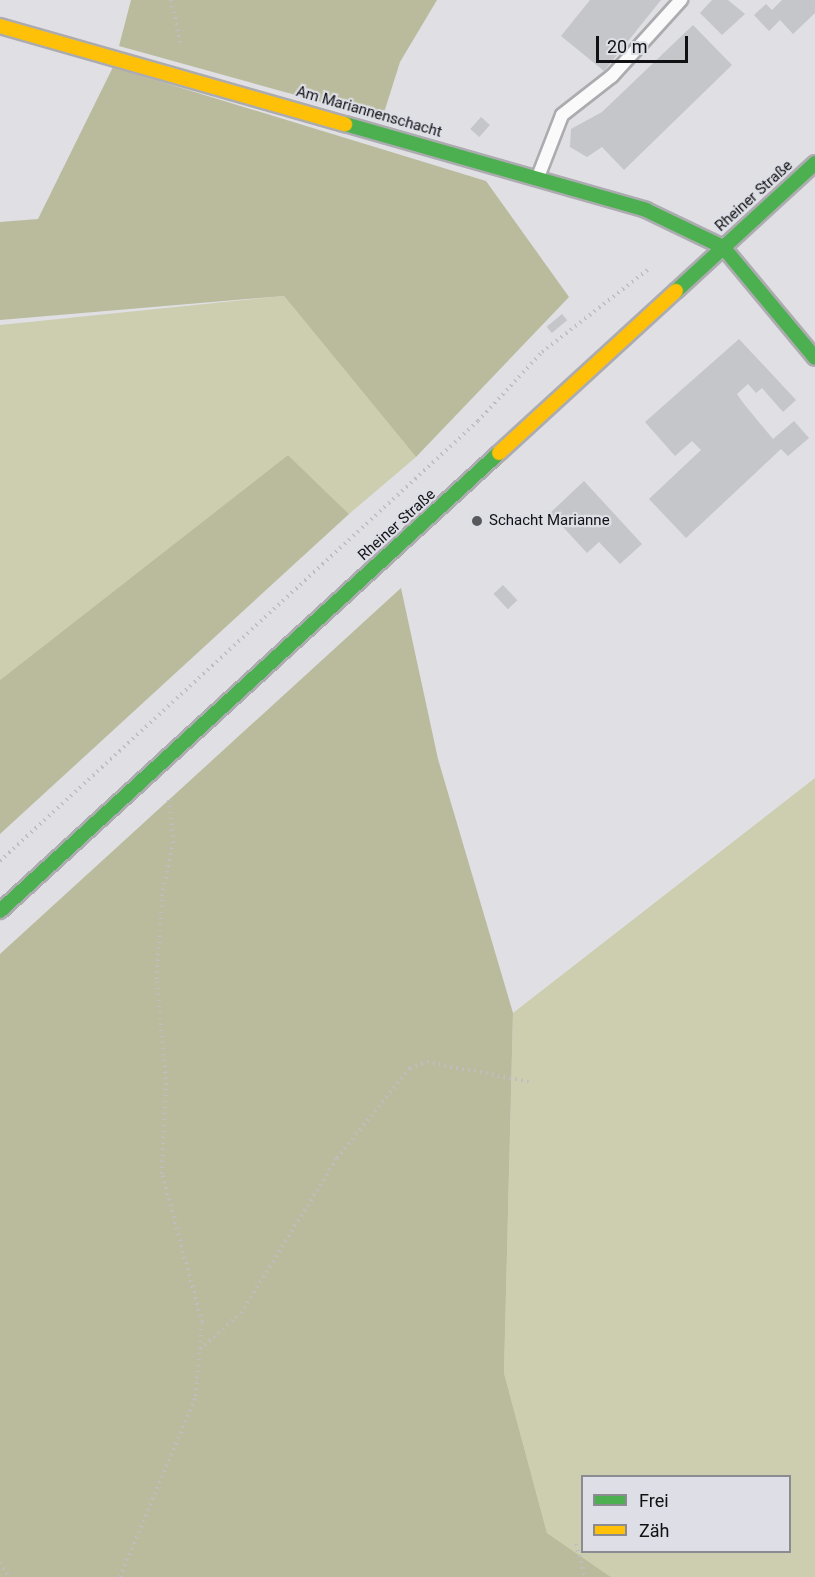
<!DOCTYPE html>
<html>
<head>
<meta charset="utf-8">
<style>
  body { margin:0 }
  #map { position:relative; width:815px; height:1577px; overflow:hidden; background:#dfdfe4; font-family:Roboto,sans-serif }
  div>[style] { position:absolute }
  .green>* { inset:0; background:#cdceaf }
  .forest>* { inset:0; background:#babb9c }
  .building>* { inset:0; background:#c5c6c9; transform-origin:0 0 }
  .path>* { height:4px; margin-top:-2px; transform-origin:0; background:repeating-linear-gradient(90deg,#bebec0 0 1.5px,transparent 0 6px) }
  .roads { filter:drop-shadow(2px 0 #acacb0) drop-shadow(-2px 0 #acacb0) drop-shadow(0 2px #acacb0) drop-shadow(0 -2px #acacb0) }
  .lane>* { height:12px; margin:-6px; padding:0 6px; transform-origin:6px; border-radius:6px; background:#fafafb }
  .fast>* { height:14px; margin:-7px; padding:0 7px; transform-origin:7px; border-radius:7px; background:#4caf50 }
  .slow>* { height:14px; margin:-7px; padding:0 7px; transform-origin:7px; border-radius:7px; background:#ffc107 }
  .dots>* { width:16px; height:16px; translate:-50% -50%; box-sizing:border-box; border:3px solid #dddee6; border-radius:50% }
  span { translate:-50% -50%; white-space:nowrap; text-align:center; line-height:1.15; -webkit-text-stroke:4.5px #dddee6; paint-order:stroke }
  .street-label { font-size:15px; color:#111114 }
  .poi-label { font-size:15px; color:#111114 }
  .left { translate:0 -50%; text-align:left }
  .legend { position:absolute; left:581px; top:1475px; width:210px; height:78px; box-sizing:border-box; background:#dddee6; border:2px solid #8b8c92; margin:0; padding:8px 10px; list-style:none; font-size:18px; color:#111114 }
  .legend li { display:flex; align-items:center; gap:12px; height:30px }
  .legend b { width:30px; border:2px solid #8b8c92 }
  .scale { position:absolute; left:596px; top:36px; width:92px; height:27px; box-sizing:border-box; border:3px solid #111114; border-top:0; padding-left:8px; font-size:18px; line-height:21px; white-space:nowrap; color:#111114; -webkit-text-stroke:4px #dddee6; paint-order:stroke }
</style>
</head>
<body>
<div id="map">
  <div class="green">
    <div style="clip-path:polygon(284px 296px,416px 457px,349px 514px,288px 455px,0 680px,0 325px)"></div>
    <div style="clip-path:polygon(evenodd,815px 778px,815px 1577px,611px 1577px,547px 1533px,504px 1373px,513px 1013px,815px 778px,582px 1476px,790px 1476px,790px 1552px,582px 1552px,582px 1476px)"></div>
  </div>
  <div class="forest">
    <div style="clip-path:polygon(131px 0,437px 0,400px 62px,382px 119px,119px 46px)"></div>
    <div style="clip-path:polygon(113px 67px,486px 181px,569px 297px,416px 457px,284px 296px,0 320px,0 222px,38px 219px)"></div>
    <div style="clip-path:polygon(288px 455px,349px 514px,0 834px,0 680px)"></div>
    <div style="clip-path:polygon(401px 588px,438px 759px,513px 1013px,504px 1373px,547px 1533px,611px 1577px,0 1577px,0 954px)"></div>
  </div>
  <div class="building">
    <div style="clip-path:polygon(590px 0,661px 0,604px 71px,561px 36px)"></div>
    <div style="clip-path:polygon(712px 0,728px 0,745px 14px,722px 35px,700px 13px)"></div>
    <div style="clip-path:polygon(782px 0,815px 0,815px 13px,793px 34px,780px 20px,769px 31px,754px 15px,766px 4px,772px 10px)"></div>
    <div style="clip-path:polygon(693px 25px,732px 65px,624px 170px,602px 147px,587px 157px,570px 147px,571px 129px,602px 112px)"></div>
    <div style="left:481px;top:117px;width:12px;height:16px;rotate:42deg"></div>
    <div style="left:562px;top:314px;width:8px;height:20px;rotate:50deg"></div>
    <div style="clip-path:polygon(739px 339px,796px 400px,783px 412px,762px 388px,756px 393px,748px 384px,737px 394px,744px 404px,773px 439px,794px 421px,809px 438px,788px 456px,781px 449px,686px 538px,649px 499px,701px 450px,692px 441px,675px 456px,645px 422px)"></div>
    <div style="clip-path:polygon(584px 481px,642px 544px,620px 564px,599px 542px,587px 553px,550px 513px)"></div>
    <div style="left:503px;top:585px;width:21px;height:13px;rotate:47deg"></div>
  </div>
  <div class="path">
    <div style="left:171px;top:0;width:46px;rotate:77.5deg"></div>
    <div style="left:0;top:861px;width:650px;rotate:-42.63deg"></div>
    <div style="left:478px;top:421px;width:94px;rotate:-47.2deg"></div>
    <div style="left:542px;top:352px;width:137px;rotate:-37.9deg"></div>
    <div style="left:200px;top:1349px;width:55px;rotate:-41.3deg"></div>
    <div style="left:241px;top:1313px;width:182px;rotate:-58.2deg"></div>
    <div style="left:337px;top:1158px;width:116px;rotate:-51deg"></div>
    <div style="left:410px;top:1068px;width:18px;rotate:-19deg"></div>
    <div style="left:427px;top:1062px;width:105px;rotate:11deg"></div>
    <div style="left:576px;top:1544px;width:34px;rotate:75deg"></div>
    <div style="left:0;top:1563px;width:17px;rotate:57deg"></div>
    <div style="left:120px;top:1577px;width:196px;rotate:-67.2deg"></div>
    <div style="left:196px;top:1396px;width:74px;rotate:-85.4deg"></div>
    <div style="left:202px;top:1322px;width:153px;rotate:-105.1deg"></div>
    <div style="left:162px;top:1174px;width:89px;rotate:-87.4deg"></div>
    <div style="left:166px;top:1085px;width:106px;rotate:-94.9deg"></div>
    <div style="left:157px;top:979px;width:83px;rotate:-86.6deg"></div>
    <div style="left:162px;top:896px;width:54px;rotate:-78.3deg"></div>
    <div style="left:173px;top:843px;width:44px;rotate:-95.2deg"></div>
  </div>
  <div class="roads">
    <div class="lane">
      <div style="left:538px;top:177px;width:66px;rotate:-68.8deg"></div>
      <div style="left:562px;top:115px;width:63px;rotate:-38deg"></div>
      <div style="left:612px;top:76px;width:103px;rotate:-47.8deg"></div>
    </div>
    <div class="fast">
      <div style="left:345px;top:124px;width:313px;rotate:15.9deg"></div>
      <div style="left:646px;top:210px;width:85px;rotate:25.7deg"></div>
      <div style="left:723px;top:247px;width:144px;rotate:50.3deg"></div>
      <div style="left:676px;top:291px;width:189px;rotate:-42.6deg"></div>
      <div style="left:0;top:911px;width:677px;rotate:-42.55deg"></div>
    </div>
    <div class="slow">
      <div style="left:0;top:26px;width:359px;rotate:15.9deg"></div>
      <div style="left:499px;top:453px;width:240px;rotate:-42.5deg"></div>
    </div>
  </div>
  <div class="dots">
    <div style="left:477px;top:521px;background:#59595d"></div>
  </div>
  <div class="street-label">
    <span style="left:369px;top:112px;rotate:16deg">Am Mariannenschacht</span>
    <span style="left:754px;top:196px;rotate:-42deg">Rheiner Straße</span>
    <span style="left:397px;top:525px;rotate:-42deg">Rheiner Straße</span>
  </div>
  <div class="poi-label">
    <span class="left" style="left:489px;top:521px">Schacht Marianne</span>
  </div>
  <ul class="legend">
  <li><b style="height:8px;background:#4caf50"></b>Frei</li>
  <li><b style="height:8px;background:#ffc107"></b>Zäh</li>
  </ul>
  <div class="scale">20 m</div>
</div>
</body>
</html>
